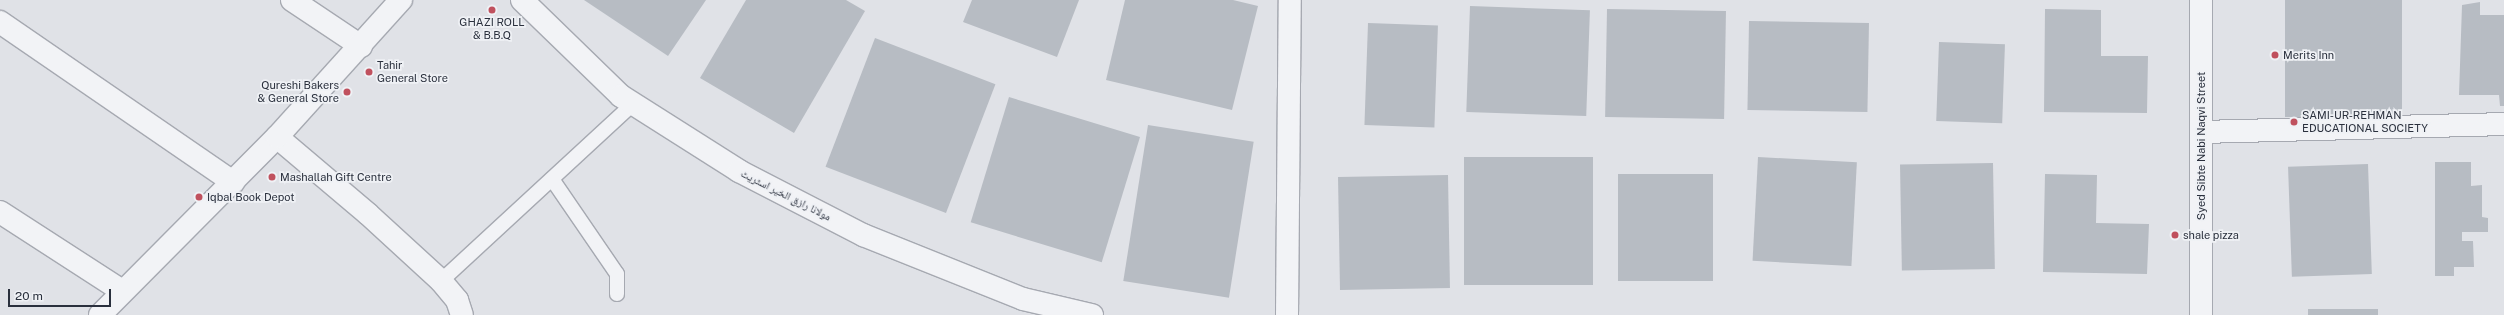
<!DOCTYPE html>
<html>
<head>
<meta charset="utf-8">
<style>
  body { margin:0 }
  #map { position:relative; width:2504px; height:315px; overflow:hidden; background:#e0e2e7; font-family:"Public Sans","Noto Naskh Arabic",sans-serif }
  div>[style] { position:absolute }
  .building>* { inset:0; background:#b7bcc3; transform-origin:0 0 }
  .roads { filter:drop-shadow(1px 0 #a6a9b1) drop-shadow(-1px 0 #a6a9b1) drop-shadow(0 1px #a6a9b1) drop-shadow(0 -1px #a6a9b1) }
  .service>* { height:14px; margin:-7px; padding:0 7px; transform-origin:7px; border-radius:7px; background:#f2f3f6 }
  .minor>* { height:22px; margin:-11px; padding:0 11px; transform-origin:11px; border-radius:11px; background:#f2f3f6 }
  .dots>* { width:11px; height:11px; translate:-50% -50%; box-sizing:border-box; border:2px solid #eff1f5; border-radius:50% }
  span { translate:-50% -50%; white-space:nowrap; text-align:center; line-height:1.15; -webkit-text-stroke:3.5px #eff1f5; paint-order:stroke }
  .poi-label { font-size:11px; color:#2a303d }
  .left { translate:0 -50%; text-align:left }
  .right { translate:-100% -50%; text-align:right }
  .street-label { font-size:11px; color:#2a303d }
  .scale { position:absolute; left:8px; top:289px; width:103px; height:18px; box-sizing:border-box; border:2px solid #2a303d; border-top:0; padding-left:5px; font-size:12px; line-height:14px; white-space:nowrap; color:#2a303d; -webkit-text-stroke:3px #eff1f5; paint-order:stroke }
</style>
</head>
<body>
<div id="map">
  <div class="building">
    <div style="clip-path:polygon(584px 0,706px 0,668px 56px)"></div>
    <div style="clip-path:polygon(746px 0,846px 0,865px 11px,794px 133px,700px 78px)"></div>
    <div style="clip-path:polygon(972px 0,1079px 0,1057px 57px,963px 22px)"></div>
    <div style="clip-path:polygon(1125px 0,1233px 0,1258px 6px,1232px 110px,1106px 80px)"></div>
    <div style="left:2285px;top:0;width:117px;height:117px"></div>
    <div style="clip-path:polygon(2480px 2px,2480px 15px,2504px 15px,2504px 106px,2500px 106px,2499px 95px,2459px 95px,2462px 5px)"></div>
    <div style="left:1470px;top:6px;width:120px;height:106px;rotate:2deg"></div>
    <div style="left:1607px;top:9px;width:119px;height:108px;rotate:1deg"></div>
    <div style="clip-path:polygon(2045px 9px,2101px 10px,2101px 56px,2148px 56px,2147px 113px,2044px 112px)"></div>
    <div style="left:1749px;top:21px;width:120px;height:89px;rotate:1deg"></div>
    <div style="left:1368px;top:23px;width:70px;height:102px;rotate:2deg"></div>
    <div style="left:875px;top:38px;width:129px;height:138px;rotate:21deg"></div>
    <div style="left:1939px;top:42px;width:66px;height:79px;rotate:2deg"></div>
    <div style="left:1009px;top:97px;width:137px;height:131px;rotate:17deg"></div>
    <div style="left:1148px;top:125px;width:107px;height:158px;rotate:9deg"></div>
    <div style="left:1464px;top:157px;width:129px;height:128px"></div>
    <div style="left:1758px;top:157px;width:99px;height:104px;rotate:3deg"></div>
    <div style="clip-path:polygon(2435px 162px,2471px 162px,2471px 186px,2482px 185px,2482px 217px,2488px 218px,2488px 232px,2462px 232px,2462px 241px,2473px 241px,2474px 267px,2454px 267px,2454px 276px,2435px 276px)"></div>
    <div style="left:1993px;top:163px;width:106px;height:93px;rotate:89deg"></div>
    <div style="left:2368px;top:164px;width:110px;height:80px;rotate:88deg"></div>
    <div style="left:1618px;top:174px;width:95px;height:107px"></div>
    <div style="clip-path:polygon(2045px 174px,2097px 175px,2096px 223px,2149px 224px,2147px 274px,2043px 272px)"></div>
    <div style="left:1448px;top:175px;width:113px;height:110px;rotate:89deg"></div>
    <div style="left:2308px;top:309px;width:70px;height:6px"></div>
  </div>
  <div class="roads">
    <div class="service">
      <div style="left:552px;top:179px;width:115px;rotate:55.6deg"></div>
      <div style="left:617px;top:274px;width:20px;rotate:90deg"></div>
      <div style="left:441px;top:281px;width:263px;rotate:-42.7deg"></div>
    </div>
    <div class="minor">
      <div style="left:292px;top:0;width:83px;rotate:33.7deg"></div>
      <div style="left:522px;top:0;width:138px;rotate:44.1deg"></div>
      <div style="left:621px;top:96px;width:140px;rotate:32.4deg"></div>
      <div style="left:739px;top:171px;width:140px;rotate:27.3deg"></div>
      <div style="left:863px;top:235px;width:172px;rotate:21.8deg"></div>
      <div style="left:1023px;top:299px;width:71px;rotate:13.1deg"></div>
      <div style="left:0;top:22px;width:283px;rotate:34.5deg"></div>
      <div style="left:2201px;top:132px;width:303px;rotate:-1.5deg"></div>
      <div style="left:277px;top:137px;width:119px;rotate:40.2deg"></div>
      <div style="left:368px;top:214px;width:99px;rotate:42.5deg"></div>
      <div style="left:441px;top:281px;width:25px;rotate:50deg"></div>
      <div style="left:457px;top:300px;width:16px;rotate:72deg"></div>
      <div style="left:0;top:212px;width:145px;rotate:32.9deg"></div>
      <div style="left:100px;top:315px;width:251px;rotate:-45.2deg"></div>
      <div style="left:277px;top:137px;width:185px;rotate:-47.9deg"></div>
      <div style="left:1287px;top:315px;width:315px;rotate:-89.5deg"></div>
      <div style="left:2201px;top:315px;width:315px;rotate:-90deg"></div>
    </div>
  </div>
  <div class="dots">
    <div style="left:492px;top:10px;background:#c0515e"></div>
    <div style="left:2275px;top:55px;background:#c0515e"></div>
    <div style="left:369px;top:72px;background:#c0515e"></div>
    <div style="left:347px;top:92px;background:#c0515e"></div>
    <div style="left:2294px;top:122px;background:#c0515e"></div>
    <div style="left:272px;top:177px;background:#c0515e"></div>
    <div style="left:199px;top:197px;background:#c0515e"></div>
    <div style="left:2175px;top:235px;background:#c0515e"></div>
  </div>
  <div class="poi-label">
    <span style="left:492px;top:29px">GHAZI ROLL<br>&amp; B.B.Q</span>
    <span class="left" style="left:2283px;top:55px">Merits Inn</span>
    <span class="left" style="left:377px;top:72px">Tahir<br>General Store</span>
    <span class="right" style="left:339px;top:92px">Qureshi Bakers<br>&amp; General Store</span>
    <span class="left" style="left:2302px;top:122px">SAMI-UR-REHMAN<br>EDUCATIONAL SOCIETY</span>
    <span class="left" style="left:280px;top:177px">Mashallah Gift Centre</span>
    <span class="left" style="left:207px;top:197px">Iqbal Book Depot</span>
    <span class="left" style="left:2183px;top:235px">shale pizza</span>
  </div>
  <div class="street-label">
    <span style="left:2201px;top:146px;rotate:-90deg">Syed Sibte Nabi Naqvi Street</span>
    <span style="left:786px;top:195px;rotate:27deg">مولانا رازق الخیر اسٹریٹ</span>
  </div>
  <div class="scale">20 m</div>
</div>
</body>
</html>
